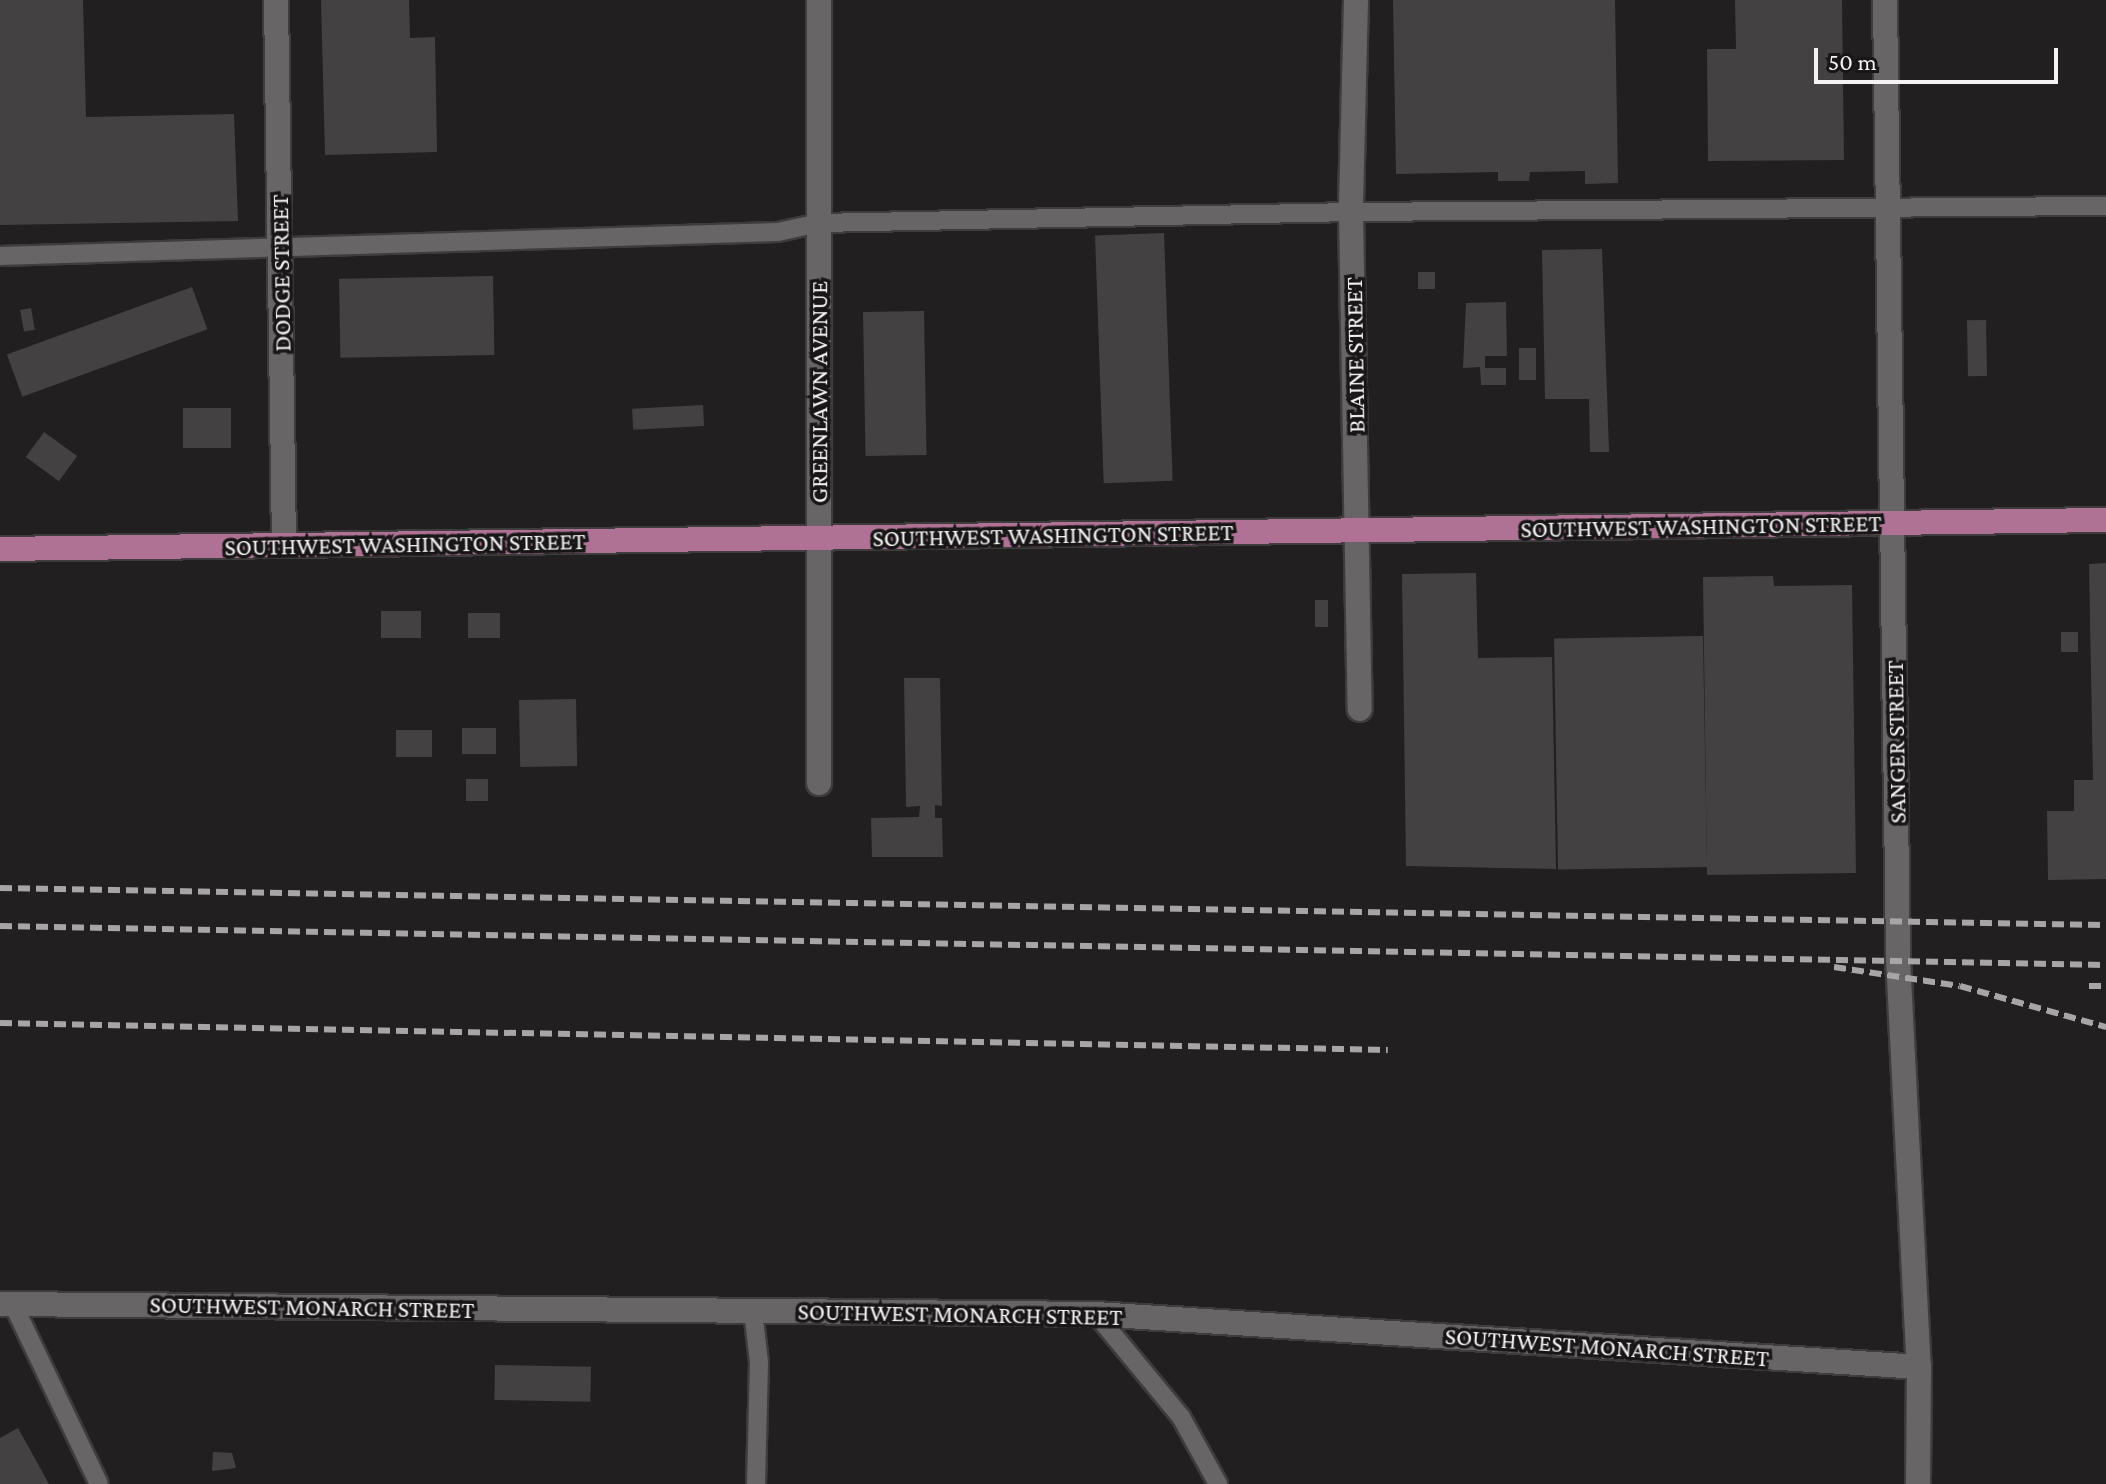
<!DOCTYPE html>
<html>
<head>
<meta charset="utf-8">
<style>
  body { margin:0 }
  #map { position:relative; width:2106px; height:1484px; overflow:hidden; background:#221f20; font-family:"Crimson Pro",serif }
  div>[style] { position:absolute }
  .building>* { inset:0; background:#444143; transform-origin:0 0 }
  .roads { filter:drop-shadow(2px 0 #3e3c3d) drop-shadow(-2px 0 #3e3c3d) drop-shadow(0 2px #3e3c3d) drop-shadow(0 -2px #3e3c3d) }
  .service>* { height:18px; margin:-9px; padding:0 9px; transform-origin:9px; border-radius:9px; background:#686567 }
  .minor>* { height:24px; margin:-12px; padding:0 12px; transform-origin:12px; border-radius:12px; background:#686567 }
  .primary>* { height:24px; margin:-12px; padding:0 12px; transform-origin:12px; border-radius:12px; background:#af7295 }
  .rail>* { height:6px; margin-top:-3px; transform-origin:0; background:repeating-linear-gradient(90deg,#a8a5a6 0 12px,transparent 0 18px) }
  span { translate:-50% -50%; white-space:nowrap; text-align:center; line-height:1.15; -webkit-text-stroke:7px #181617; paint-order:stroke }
  .street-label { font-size:24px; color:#f4f2f2 }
  .scale { position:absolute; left:1814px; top:48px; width:244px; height:36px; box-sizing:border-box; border:4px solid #f4f2f2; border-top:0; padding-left:10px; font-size:24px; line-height:28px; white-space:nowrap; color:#f4f2f2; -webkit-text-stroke:6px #181617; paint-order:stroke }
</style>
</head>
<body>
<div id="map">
  <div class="building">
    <div style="clip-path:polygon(0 0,83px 0,86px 117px,234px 114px,238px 221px,0 225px)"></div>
    <div style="clip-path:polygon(321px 0,409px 0,410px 38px,435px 37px,437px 152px,325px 155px)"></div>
    <div style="clip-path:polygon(1393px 0,1615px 0,1618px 183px,1585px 184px,1585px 171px,1530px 172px,1529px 181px,1498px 181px,1498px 172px,1396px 174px)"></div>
    <div style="clip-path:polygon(1735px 0,1842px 0,1844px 160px,1708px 161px,1707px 49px,1736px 49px)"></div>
    <div style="left:1164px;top:233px;width:248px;height:69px;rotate:88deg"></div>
    <div style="clip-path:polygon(1602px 249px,1609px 452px,1590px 452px,1589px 399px,1545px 399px,1542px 250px)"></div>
    <div style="left:1418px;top:272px;width:17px;height:17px"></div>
    <div style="left:493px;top:276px;width:79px;height:154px;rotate:89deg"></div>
    <div style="left:192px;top:287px;width:45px;height:197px;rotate:70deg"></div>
    <div style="clip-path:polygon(1506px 302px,1507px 356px,1485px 356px,1485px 368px,1506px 368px,1506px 385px,1481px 385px,1480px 367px,1463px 368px,1466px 303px)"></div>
    <div style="left:31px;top:308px;width:22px;height:11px;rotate:80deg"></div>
    <div style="left:924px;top:311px;width:144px;height:61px;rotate:89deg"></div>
    <div style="left:1986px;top:320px;width:56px;height:19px;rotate:89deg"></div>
    <div style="left:1519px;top:348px;width:17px;height:32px"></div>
    <div style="left:703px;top:405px;width:21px;height:71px;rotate:87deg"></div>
    <div style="left:231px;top:408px;width:40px;height:48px;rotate:90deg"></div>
    <div style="left:44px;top:432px;width:41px;height:31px;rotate:36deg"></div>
    <div style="clip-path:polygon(2106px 563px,2106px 879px,2048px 880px,2047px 811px,2074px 811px,2074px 780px,2093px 780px,2089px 564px)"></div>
    <div style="clip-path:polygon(1476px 573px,1478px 658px,1552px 657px,1556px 869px,1406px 866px,1402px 574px)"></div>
    <div style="clip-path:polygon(1773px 576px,1774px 586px,1852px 585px,1856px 873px,1707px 875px,1703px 577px)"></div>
    <div style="left:1315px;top:600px;width:13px;height:27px"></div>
    <div style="left:381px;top:611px;width:40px;height:27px"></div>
    <div style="left:468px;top:613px;width:32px;height:25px"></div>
    <div style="left:2061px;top:632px;width:17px;height:20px"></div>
    <div style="left:1703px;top:636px;width:231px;height:149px;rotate:89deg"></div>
    <div style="clip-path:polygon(904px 678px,940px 678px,942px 806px,935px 805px,935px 818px,942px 818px,943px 857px,872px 857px,871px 818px,919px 817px,920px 806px,906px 807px)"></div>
    <div style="left:576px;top:699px;width:67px;height:57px;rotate:89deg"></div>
    <div style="left:462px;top:728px;width:34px;height:26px"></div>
    <div style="left:396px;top:730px;width:36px;height:27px"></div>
    <div style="left:466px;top:779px;width:22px;height:22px"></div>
    <div style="left:495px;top:1365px;width:96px;height:35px;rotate:1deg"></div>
    <div style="clip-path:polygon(18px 1428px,49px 1484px,0 1484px,0 1438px)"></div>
    <div style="clip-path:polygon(213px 1452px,232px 1453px,236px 1468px,212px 1471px)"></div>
  </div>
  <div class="roads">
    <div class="service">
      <div style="left:0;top:256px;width:778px;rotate:-1.77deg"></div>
      <div style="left:778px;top:232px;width:42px;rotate:-12.4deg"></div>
      <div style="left:819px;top:223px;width:532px;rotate:-1.18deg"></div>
      <div style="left:1351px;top:212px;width:755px;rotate:-0.46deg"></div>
      <div style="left:13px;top:1304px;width:199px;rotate:64.5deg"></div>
      <div style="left:753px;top:1311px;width:51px;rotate:83.3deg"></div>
      <div style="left:759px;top:1362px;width:122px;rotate:91.4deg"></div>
      <div style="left:1096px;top:1314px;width:134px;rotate:50.5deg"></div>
      <div style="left:1181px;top:1417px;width:77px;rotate:61.1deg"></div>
    </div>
    <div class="minor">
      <div style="left:276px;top:0;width:545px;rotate:89.16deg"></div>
      <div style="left:1356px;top:0;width:212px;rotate:91.4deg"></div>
      <div style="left:1351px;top:212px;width:497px;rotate:89deg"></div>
      <div style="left:1885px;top:0;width:958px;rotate:89.22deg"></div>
      <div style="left:1898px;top:958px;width:410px;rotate:87.1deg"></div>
      <div style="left:1919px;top:1367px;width:117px;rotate:90.5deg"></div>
      <div style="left:819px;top:783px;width:783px;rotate:-90deg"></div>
      <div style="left:0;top:1304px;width:1096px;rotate:0.52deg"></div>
      <div style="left:1096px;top:1314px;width:825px;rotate:3.68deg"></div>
    </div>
    <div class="primary">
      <div style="left:0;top:549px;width:2106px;rotate:-0.79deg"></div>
    </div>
  </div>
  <div class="rail">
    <div style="left:0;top:888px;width:2106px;rotate:1.01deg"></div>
    <div style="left:0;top:926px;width:2106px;rotate:1.06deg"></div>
    <div style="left:1834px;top:967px;width:127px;rotate:8.6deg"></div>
    <div style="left:1960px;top:986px;width:152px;rotate:15.7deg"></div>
    <div style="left:2089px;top:986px;width:17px"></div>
    <div style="left:0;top:1023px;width:1388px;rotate:1.11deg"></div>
  </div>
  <div class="street-label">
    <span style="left:281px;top:273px;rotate:-91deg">DODGE STREET</span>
    <span style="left:1355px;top:355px;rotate:-91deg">BLAINE STREET</span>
    <span style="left:819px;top:392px;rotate:-90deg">GREENLAWN AVENUE</span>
    <span style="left:1701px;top:526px;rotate:-1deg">SOUTHWEST WASHINGTON STREET</span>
    <span style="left:1053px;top:535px;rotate:-1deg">SOUTHWEST WASHINGTON STREET</span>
    <span style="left:405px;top:544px;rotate:-1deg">SOUTHWEST WASHINGTON STREET</span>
    <span style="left:1896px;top:742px;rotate:-91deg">SANGER STREET</span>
    <span style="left:312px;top:1307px;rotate:1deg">SOUTHWEST MONARCH STREET</span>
    <span style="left:960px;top:1314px;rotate:1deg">SOUTHWEST MONARCH STREET</span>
    <span style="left:1607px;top:1347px;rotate:4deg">SOUTHWEST MONARCH STREET</span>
  </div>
  <div class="scale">50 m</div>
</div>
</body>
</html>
